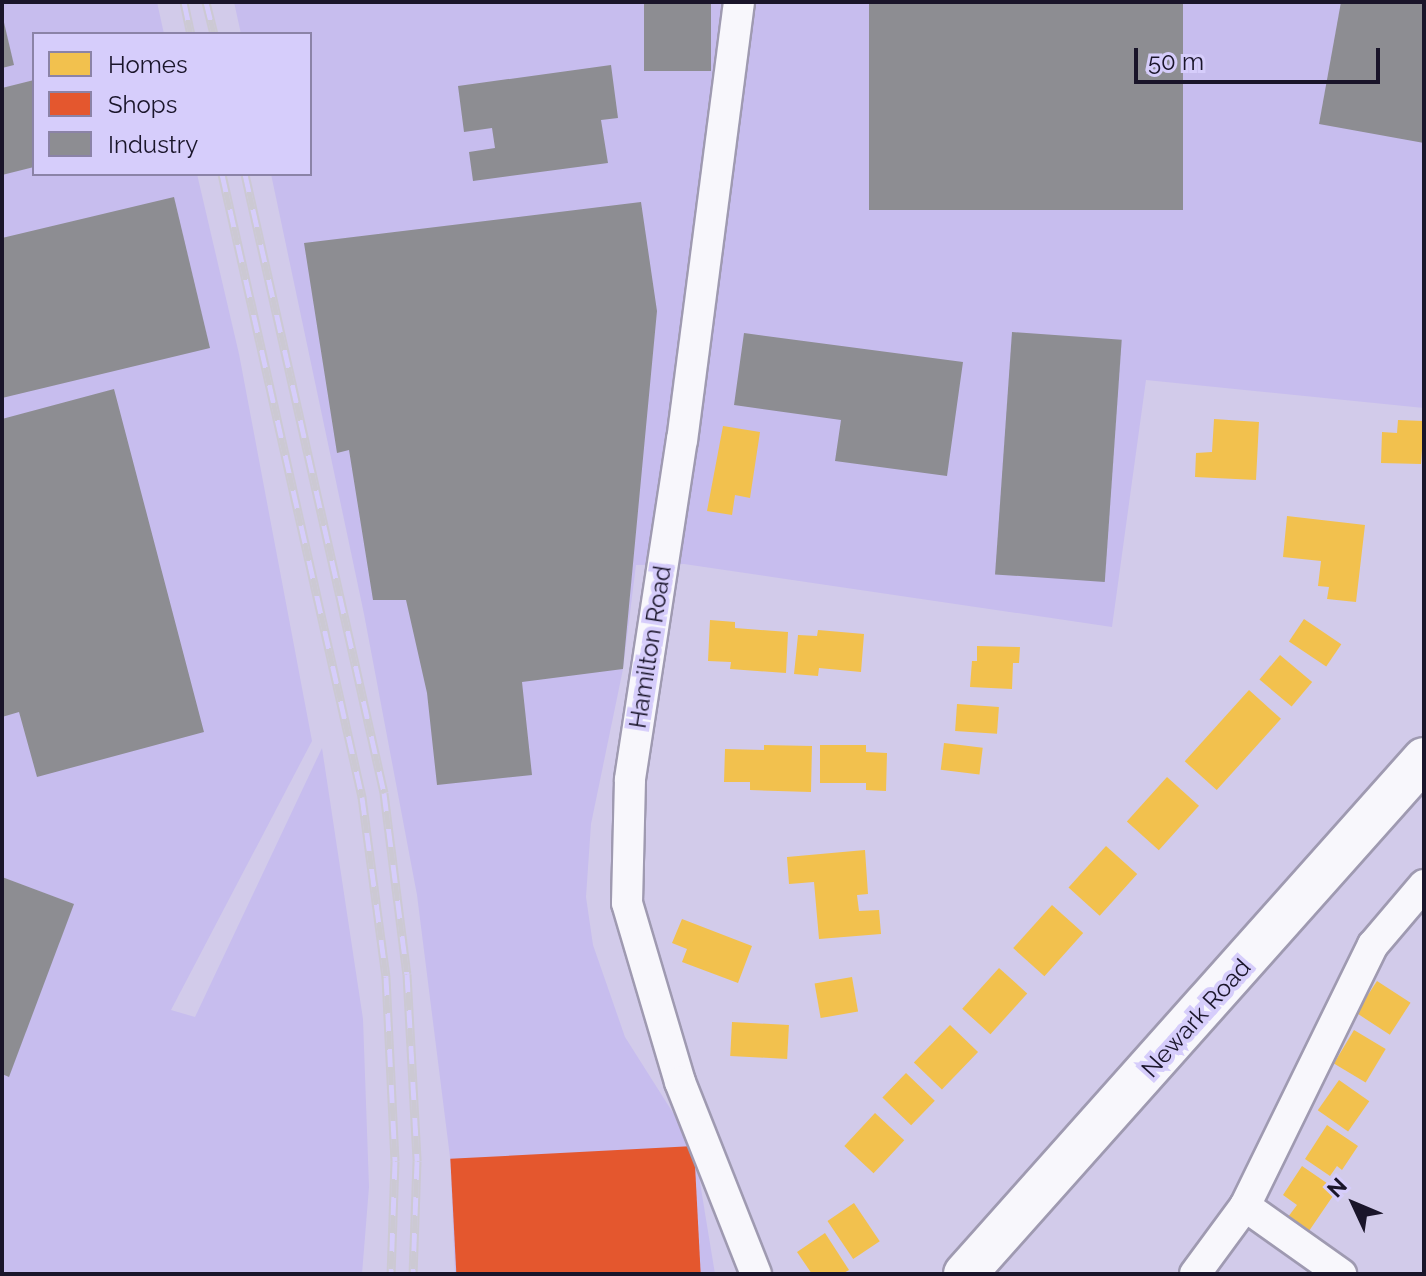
<!DOCTYPE html>
<html>
<head>
<meta charset="utf-8">
<style>
  body { margin:0 }
  #map { position:relative; width:1426px; height:1276px; overflow:hidden; background:#d2cbea; font-family:Raleway,sans-serif }
  div>[style] { position:absolute }
  .built>* { inset:0; background:#c7bdee }
  .homes>* { inset:0; background:#f2c14e; transform-origin:0 0 }
  .shops>* { inset:0; background:#e4572e; transform-origin:0 0 }
  .industry>* { inset:0; background:#8d8d92; transform-origin:0 0 }
  .roads { filter:drop-shadow(2px 0 #9f9ab1) drop-shadow(-2px 0 #9f9ab1) drop-shadow(0 2px #9f9ab1) drop-shadow(0 -2px #9f9ab1) }
  .street>* { height:30px; margin:-15px; padding:0 15px; transform-origin:15px; border-radius:15px; background:#f8f7fc }
  .secondary>* { height:42px; margin:-21px; padding:0 21px; transform-origin:21px; border-radius:21px; background:#f8f7fc }
  .rail>* { height:9px; margin-top:-4.5px; transform-origin:0; background:repeating-linear-gradient(90deg,#d6cdfb 0 18px,#ccc9d3 0 36px); box-sizing:border-box; border-block:2px solid #ccc9d3 }
  span { translate:-50% -50%; white-space:nowrap; text-align:center; line-height:1.15; -webkit-text-stroke:8px #d6cdfb; paint-order:stroke }
  .street-label { font-size:24px; color:#1a152a }
  .frame { position:absolute; inset:0; border:4px solid #1a152a; pointer-events:none }
  .legend { position:absolute; left:32px; top:32px; width:280px; height:144px; box-sizing:border-box; background:#d6cdfb; border:2px solid #8b83a7; margin:0; padding:10px 14px; list-style:none; font-size:24px; color:#1a152a }
  .legend li { display:flex; align-items:center; gap:16px; height:40px }
  .legend b { width:40px; border:2px solid #8b83a7 }
  .north { position:absolute; left:1314px; top:1164px; width:80px; height:80px; -webkit-text-stroke:6px #d6cdfb; paint-order:stroke; rotate:314deg; font-size:22px; font-weight:700; line-height:32px; text-align:center; color:#1a152a }
  .north::after { content:''; display:block; margin:auto; width:28px; height:36px; background:#1a152a; clip-path:polygon(50% 0,100% 100%,50% 72%,0 100%) }
  .scale { position:absolute; left:1134px; top:48px; width:246px; height:36px; box-sizing:border-box; border:4px solid #1a152a; border-top:0; padding-left:10px; font-size:24px; line-height:28px; white-space:nowrap; color:#1a152a; -webkit-text-stroke:6px #d6cdfb; paint-order:stroke }
</style>
</head>
<body>
<div id="map">
  <div class="built">
    <div style="clip-path:polygon(2px 2px,157px 2px,164px 34px,34px 34px,34px 174px,197px 174px,239px 354px,312px 741px,171px 1010px,195px 1017px,322px 748px,363px 1019px,369px 1187px,362px 1274px,2px 1274px)"></div>
    <div style="clip-path:polygon(234px 2px,1424px 2px,1424px 408px,1146px 380px,1112px 627px,684px 564px,636px 565px,623px 669px,591px 824px,586px 897px,593px 945px,625px 1037px,694px 1146px,715px 1274px,455px 1274px,450px 1157px,417px 895px,364px 614px,271px 174px,310px 174px,310px 34px,241px 34px)"></div>
  </div>
  <div class="homes">
    <div style="clip-path:polygon(1214px 419px,1259px 422px,1256px 480px,1195px 477px,1196px 453px,1212px 452px)"></div>
    <div style="clip-path:polygon(1398px 420px,1424px 421px,1421px 464px,1381px 463px,1382px 432px,1397px 433px)"></div>
    <div style="clip-path:polygon(723px 426px,760px 432px,750px 498px,735px 495px,732px 515px,707px 511px)"></div>
    <div style="clip-path:polygon(1287px 516px,1365px 525px,1356px 602px,1327px 599px,1329px 587px,1318px 586px,1321px 561px,1283px 557px)"></div>
    <div style="left:1304px;top:619px;width:45px;height:27px;rotate:34deg"></div>
    <div style="clip-path:polygon(710px 620px,735px 622px,735px 628px,788px 632px,786px 673px,730px 669px,731px 662px,708px 661px)"></div>
    <div style="clip-path:polygon(818px 630px,864px 634px,861px 672px,819px 668px,818px 676px,794px 674px,798px 635px,817px 636px)"></div>
    <div style="clip-path:polygon(977px 646px,1020px 647px,1019px 663px,1013px 663px,1012px 689px,970px 687px,972px 661px,977px 661px)"></div>
    <div style="left:1280px;top:655px;width:42px;height:32px;rotate:40deg"></div>
    <div style="left:1249px;top:690px;width:43px;height:96px;rotate:42deg"></div>
    <div style="left:957px;top:704px;width:42px;height:27px;rotate:4deg"></div>
    <div style="left:944px;top:743px;width:39px;height:27px;rotate:7deg"></div>
    <div style="clip-path:polygon(764px 745px,812px 746px,811px 792px,750px 790px,750px 782px,724px 782px,725px 749px,764px 750px)"></div>
    <div style="clip-path:polygon(820px 745px,866px 745px,866px 752px,887px 753px,886px 791px,866px 790px,866px 783px,820px 783px)"></div>
    <div style="left:1167px;top:777px;width:43px;height:60px;rotate:42deg"></div>
    <div style="left:1106px;top:846px;width:42px;height:56px;rotate:42deg"></div>
    <div style="clip-path:polygon(865px 850px,868px 894px,857px 895px,859px 911px,879px 910px,881px 934px,819px 939px,814px 882px,789px 884px,787px 857px)"></div>
    <div style="left:1052px;top:905px;width:42px;height:58px;rotate:42deg"></div>
    <div style="clip-path:polygon(682px 919px,752px 946px,738px 983px,682px 962px,687px 949px,672px 943px)"></div>
    <div style="left:999px;top:968px;width:38px;height:55px;rotate:42deg"></div>
    <div style="left:852px;top:977px;width:35px;height:38px;rotate:80deg"></div>
    <div style="left:1377px;top:981px;width:40px;height:38px;rotate:33deg"></div>
    <div style="left:732px;top:1022px;width:57px;height:34px;rotate:3deg"></div>
    <div style="left:950px;top:1025px;width:39px;height:52px;rotate:44deg"></div>
    <div style="left:1354px;top:1030px;width:37px;height:39px;rotate:31deg"></div>
    <div style="left:906px;top:1073px;width:40px;height:34px;rotate:44deg"></div>
    <div style="left:1339px;top:1080px;width:37px;height:37px;rotate:35deg"></div>
    <div style="left:875px;top:1113px;width:40px;height:45px;rotate:43deg"></div>
    <div style="clip-path:polygon(1327px 1125px,1358px 1146px,1342px 1170px,1337px 1166px,1330px 1176px,1305px 1159px)"></div>
    <div style="clip-path:polygon(1302px 1166px,1337px 1190px,1309px 1231px,1288px 1217px,1297px 1205px,1283px 1195px)"></div>
    <div style="left:854px;top:1203px;width:46px;height:32px;rotate:56deg"></div>
    <div style="clip-path:polygon(825px 1233px,849px 1270px,842px 1274px,812px 1274px,797px 1252px)"></div>
  </div>
  <div class="shops">
    <div style="left:694px;top:1146px;width:128px;height:244px;rotate:87deg"></div>
  </div>
  <div class="industry">
    <div style="left:644px;top:2px;width:67px;height:69px"></div>
    <div style="left:869px;top:2px;width:314px;height:208px"></div>
    <div style="clip-path:polygon(1341px 2px,1424px 2px,1424px 143px,1319px 124px)"></div>
    <div style="clip-path:polygon(2px 14px,14px 65px,2px 68px)"></div>
    <div style="clip-path:polygon(611px 65px,618px 118px,601px 120px,608px 163px,473px 181px,469px 152px,495px 148px,492px 128px,464px 132px,458px 86px)"></div>
    <div style="clip-path:polygon(34px 80px,34px 167px,2px 175px,2px 88px)"></div>
    <div style="clip-path:polygon(174px 197px,210px 348px,2px 398px,2px 238px)"></div>
    <div style="clip-path:polygon(641px 202px,657px 311px,623px 669px,522px 682px,532px 775px,437px 785px,427px 693px,406px 600px,373px 600px,349px 450px,337px 453px,304px 243px)"></div>
    <div style="left:1012px;top:332px;width:110px;height:243px;rotate:4deg"></div>
    <div style="clip-path:polygon(744px 333px,963px 362px,947px 476px,835px 461px,841px 420px,734px 405px)"></div>
    <div style="clip-path:polygon(114px 389px,204px 732px,37px 777px,19px 712px,2px 717px,2px 419px)"></div>
    <div style="clip-path:polygon(2px 877px,74px 904px,9px 1077px,2px 1074px)"></div>
  </div>
  <div class="roads">
    <div class="street">
      <div style="left:739px;top:2px;width:441px;rotate:97.4deg"></div>
      <div style="left:682px;top:439px;width:345px;rotate:98.7deg"></div>
      <div style="left:630px;top:780px;width:123px;rotate:91.4deg"></div>
      <div style="left:627px;top:903px;width:187px;rotate:73.5deg"></div>
      <div style="left:680px;top:1082px;width:206px;rotate:68.4deg"></div>
      <div style="left:1245px;top:1206px;width:118px;rotate:35.3deg"></div>
      <div style="left:1195px;top:1274px;width:84px;rotate:-53.7deg"></div>
      <div style="left:1245px;top:1206px;width:291px;rotate:-63.9deg"></div>
      <div style="left:1373px;top:945px;width:79px;rotate:-49.6deg"></div>
    </div>
    <div class="secondary">
      <div style="left:965px;top:1274px;width:690px;rotate:-48.29deg"></div>
    </div>
  </div>
  <div class="rail">
    <div style="left:184px;top:2px;width:33px;rotate:78deg"></div>
    <div style="left:206px;top:2px;width:33px;rotate:76deg"></div>
    <div style="left:222px;top:174px;width:639px;rotate:77.33deg"></div>
    <div style="left:362px;top:797px;width:182px;rotate:82.4deg"></div>
    <div style="left:386px;top:977px;width:184px;rotate:87.2deg"></div>
    <div style="left:395px;top:1161px;width:113px;rotate:92deg"></div>
    <div style="left:245px;top:174px;width:634px;rotate:77.34deg"></div>
    <div style="left:384px;top:793px;width:182px;rotate:82.8deg"></div>
    <div style="left:407px;top:974px;width:187px;rotate:86.9deg"></div>
    <div style="left:417px;top:1161px;width:113px;rotate:92deg"></div>
  </div>
  <div class="street-label">
    <span style="left:650px;top:647px;rotate:-81deg">Hamilton Road</span>
    <span style="left:1196px;top:1018px;rotate:-48deg">Newark Road</span>
  </div>
  <div class="frame"></div>
  <ul class="legend">
  <li><b style="height:22px;background:#f2c14e"></b>Homes</li>
  <li><b style="height:22px;background:#e4572e"></b>Shops</li>
  <li><b style="height:22px;background:#8d8d92"></b>Industry</li>
  </ul>
  <div class="north">N</div>
  <div class="scale">50 m</div>
</div>
</body>
</html>
